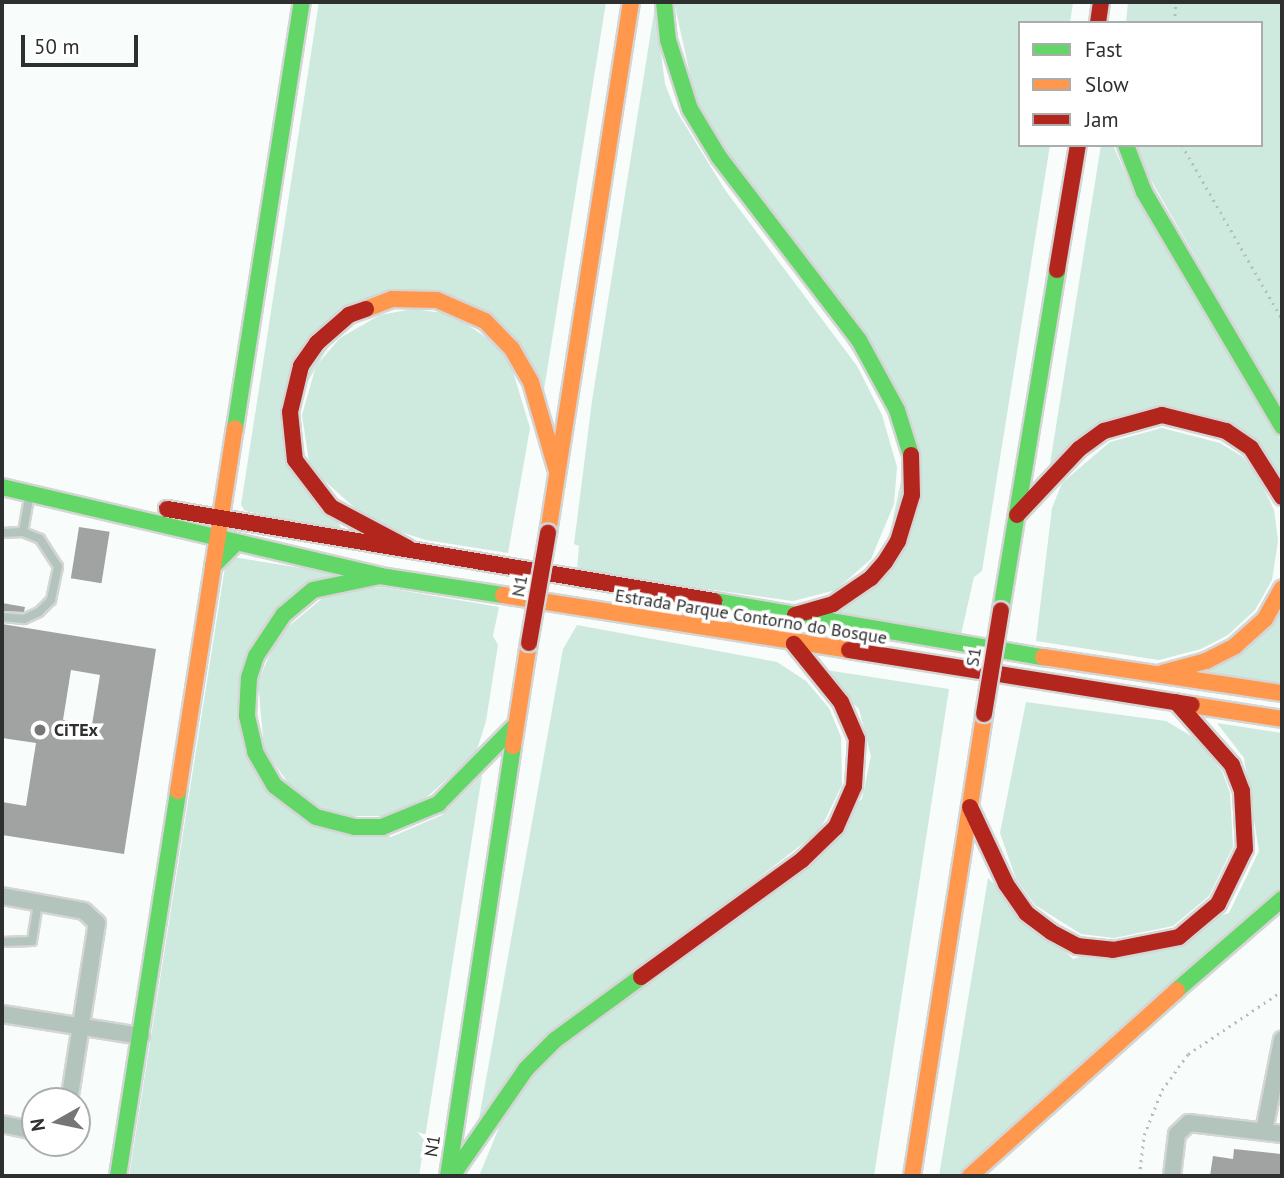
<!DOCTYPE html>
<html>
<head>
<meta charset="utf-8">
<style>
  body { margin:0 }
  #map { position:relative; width:1284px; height:1178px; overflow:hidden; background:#f8fcfa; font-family:"PT Sans",sans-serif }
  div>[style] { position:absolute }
  .green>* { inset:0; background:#cee9de }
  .building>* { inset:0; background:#a1a3a2; transform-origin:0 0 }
  .path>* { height:2.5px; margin-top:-1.25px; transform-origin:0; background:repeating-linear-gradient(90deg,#b4bfba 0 2px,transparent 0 7px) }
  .roads { filter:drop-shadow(2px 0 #d4d6d5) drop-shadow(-2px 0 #d4d6d5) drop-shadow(0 2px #d4d6d5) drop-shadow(0 -2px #d4d6d5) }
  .lane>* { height:8px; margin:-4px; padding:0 4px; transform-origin:4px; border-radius:4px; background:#b3c4bd }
  .street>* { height:16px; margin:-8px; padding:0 8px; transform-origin:8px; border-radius:8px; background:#b3c4bd }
  .fast>* { height:16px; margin:-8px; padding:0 8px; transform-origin:8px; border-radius:8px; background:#63d668 }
  .slow>* { height:16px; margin:-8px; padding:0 8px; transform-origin:8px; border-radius:8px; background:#ff974d }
  .jam>* { height:16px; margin:-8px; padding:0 8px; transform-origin:8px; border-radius:8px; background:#b3261e }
  .bridges { filter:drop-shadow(2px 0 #d4d6d5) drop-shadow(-2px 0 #d4d6d5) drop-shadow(0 2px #d4d6d5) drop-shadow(0 -2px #d4d6d5) }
  .jam-bridge>* { height:16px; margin:-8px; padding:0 8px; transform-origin:8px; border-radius:8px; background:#b3261e }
  .dots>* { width:19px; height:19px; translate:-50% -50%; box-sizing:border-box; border:4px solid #fff; border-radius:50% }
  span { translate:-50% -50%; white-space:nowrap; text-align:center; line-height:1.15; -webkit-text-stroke:7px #fff; paint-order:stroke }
  .street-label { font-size:18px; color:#2e302f }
  .poi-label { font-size:18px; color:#2e302f; font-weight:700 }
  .left { translate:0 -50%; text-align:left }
  .frame { position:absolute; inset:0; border:4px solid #2e302f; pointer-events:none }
  .legend { position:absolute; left:1018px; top:21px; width:245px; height:126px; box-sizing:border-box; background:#fff; border:2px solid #abacac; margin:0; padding:9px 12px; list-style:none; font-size:21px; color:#2e302f }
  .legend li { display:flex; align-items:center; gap:14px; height:35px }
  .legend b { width:35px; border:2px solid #abacac }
  .north { position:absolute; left:21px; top:1087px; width:70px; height:70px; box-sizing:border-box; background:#fff; border:2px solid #abacac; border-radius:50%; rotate:261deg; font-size:19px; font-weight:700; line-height:28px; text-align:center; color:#2e302f }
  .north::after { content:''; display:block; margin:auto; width:24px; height:32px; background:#757776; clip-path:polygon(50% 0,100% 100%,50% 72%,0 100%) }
  .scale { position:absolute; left:21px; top:35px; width:117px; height:32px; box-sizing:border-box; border:4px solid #2e302f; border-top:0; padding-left:9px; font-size:21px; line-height:24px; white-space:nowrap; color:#2e302f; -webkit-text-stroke:5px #fff; paint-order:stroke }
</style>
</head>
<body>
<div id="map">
  <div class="green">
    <div style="clip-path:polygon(319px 2px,606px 2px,544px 390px,472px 304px,353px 305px,282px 425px,343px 531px,245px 511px,241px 505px)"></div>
    <div style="clip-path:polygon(674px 2px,1073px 2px,1070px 23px,1020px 23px,1020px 145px,1050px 145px,982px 571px,974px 577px,960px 639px,832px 612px,881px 576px,910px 438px,700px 120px)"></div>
    <div style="clip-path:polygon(1128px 2px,1282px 2px,1282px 409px,1131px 145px,1261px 145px,1261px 23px,1126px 23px)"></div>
    <div style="clip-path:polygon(655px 6px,665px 84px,674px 107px,725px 190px,857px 366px,882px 415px,897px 467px,894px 504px,871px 559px,836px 590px,793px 601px,577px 571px,579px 546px,574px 544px,592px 401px)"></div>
    <div style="clip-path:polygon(1101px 145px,1113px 145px,1129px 182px,1282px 442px,1282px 483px,1185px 410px,1050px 464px)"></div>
    <div style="clip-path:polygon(413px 309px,452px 314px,507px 352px,530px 428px,508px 553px,426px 540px,372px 523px,310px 468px,302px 415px,316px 366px,340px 338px,380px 315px)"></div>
    <div style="clip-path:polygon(1162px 428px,1220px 443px,1243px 457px,1260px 480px,1274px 510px,1278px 541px,1272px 580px,1255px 610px,1228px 635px,1201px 649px,1159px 660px,1036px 641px,1052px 508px,1062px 483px,1110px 442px)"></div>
    <div style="clip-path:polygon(233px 557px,345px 575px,249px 647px,262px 783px,391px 837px,442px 815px,482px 775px,419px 1176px,129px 1176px,225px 567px)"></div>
    <div style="clip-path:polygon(382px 587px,499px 607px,493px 636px,498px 645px,486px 721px,476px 753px,406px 816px,335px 816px,293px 790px,264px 749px,258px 682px,278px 635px,330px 592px)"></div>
    <div style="clip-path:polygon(1282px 602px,1282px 686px,1201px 673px)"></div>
    <div style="clip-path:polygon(577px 625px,777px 662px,806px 681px,829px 708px,841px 737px,842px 785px,820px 830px,637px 973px,477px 1130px,563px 649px)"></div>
    <div style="clip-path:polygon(813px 668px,949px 689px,874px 1176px,479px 1176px,507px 1108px,545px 1059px,862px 799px,871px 756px,859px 709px)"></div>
    <div style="clip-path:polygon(1026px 702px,1166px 721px,1198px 740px,1222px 771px,1230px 793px,1233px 847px,1209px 896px,1173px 926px,1114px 938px,1081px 934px,1035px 905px,1016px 879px,1000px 833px)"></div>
    <div style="clip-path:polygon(1217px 723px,1282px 733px,1282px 887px,959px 1176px,939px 1176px,988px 878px,1073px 959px,1229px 913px,1259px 851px,1244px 758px)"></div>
  </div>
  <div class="building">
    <div style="left:79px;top:527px;width:31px;height:52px;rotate:9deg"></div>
    <div style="clip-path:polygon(2px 603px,25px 607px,24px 612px,2px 611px)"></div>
    <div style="clip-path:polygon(evenodd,2px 624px,156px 649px,124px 854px,2px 835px,2px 802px,26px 806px,36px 743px,2px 738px,2px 624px,71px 670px,100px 675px,92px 725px,63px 720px,71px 670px)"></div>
    <div style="clip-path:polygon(1234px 1149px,1281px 1154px,1282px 1176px,1210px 1176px,1213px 1156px,1233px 1159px)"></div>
  </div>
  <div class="path">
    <div style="left:1174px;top:23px;width:21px;rotate:-85deg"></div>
    <div style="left:1182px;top:145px;width:201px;rotate:60.1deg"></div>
    <div style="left:1139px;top:1176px;width:41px;rotate:-83deg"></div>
    <div style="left:1144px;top:1135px;width:48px;rotate:-68.2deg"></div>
    <div style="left:1162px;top:1090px;width:44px;rotate:-54.2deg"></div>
    <div style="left:1188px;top:1054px;width:113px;rotate:-33.8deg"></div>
  </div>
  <div class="roads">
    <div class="lane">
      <div style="left:23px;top:532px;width:34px;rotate:-80deg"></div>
      <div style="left:2px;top:533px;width:21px;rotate:-3deg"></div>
      <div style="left:23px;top:532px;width:18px;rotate:22deg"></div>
      <div style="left:40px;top:539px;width:33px;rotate:57deg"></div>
      <div style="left:58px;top:567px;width:34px;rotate:102deg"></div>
      <div style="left:51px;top:600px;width:17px;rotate:135deg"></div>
      <div style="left:39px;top:612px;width:17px;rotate:155deg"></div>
      <div style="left:24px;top:619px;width:22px;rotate:-175deg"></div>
      <div style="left:2px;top:942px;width:30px;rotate:-2deg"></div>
      <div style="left:32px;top:941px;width:39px;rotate:-81deg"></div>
    </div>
    <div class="street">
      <div style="left:2px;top:896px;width:83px;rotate:10.4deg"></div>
      <div style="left:84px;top:911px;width:18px;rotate:43deg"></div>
      <div style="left:97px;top:923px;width:180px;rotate:98.9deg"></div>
      <div style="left:2px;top:1014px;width:141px;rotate:9deg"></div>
      <div style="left:2px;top:1124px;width:34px;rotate:12deg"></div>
      <div style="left:1264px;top:1131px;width:93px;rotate:-78.8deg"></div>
      <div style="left:1172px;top:1176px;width:42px;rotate:-83.2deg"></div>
      <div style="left:1177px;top:1134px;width:16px;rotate:-43deg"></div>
      <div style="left:1189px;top:1123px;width:94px;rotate:6.7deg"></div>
    </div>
    <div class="fast">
      <div style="left:664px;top:2px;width:38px;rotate:84deg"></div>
      <div style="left:668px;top:40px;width:72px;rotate:72.3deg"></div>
      <div style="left:690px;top:109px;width:56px;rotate:58.9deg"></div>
      <div style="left:719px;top:157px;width:230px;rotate:52.6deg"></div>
      <div style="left:859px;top:340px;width:80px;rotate:61.5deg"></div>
      <div style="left:897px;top:410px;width:47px;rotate:72.7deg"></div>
      <div style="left:1126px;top:145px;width:50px;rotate:69deg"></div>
      <div style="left:1144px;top:192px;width:272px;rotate:59.5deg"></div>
      <div style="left:235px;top:428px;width:431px;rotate:-81.1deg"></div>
      <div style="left:2px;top:487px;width:388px;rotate:13.2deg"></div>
      <div style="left:380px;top:576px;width:124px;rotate:8.8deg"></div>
      <div style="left:213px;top:566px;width:33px;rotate:-45deg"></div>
      <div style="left:380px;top:576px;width:68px;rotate:168.2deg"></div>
      <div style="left:313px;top:590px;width:38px;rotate:140deg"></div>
      <div style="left:284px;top:614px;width:50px;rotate:123.7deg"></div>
      <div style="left:256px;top:656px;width:22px;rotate:108deg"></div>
      <div style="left:249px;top:677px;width:39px;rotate:93deg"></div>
      <div style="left:247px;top:716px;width:37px;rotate:77deg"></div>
      <div style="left:255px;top:752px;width:39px;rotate:60deg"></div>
      <div style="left:275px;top:786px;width:51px;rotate:37.1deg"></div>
      <div style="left:316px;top:817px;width:40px;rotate:14.4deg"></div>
      <div style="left:355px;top:827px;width:27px"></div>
      <div style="left:382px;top:827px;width:61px;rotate:-22.3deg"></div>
      <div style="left:438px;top:804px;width:111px;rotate:-45.4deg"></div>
      <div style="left:714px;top:601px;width:334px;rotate:9.7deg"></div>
      <div style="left:1001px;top:610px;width:345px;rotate:-80.6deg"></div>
      <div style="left:1177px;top:990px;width:139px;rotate:-40.9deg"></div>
      <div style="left:118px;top:1176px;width:390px;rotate:-81.1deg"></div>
      <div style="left:448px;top:1176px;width:435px;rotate:-81.4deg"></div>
      <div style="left:452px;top:1176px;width:130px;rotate:-55.3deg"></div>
      <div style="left:526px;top:1069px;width:41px;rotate:-45deg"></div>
      <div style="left:555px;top:1040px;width:107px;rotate:-36.2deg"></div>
    </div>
    <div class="slow">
      <div style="left:366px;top:309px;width:28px;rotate:-21deg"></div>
      <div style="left:392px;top:299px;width:45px;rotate:1.3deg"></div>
      <div style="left:437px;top:300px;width:52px;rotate:23.6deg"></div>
      <div style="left:485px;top:321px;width:39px;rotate:46deg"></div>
      <div style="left:512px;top:349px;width:38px;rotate:60deg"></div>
      <div style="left:531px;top:382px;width:90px;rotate:73.8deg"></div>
      <div style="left:548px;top:533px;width:537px;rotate:-81.12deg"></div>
      <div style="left:503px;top:595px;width:350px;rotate:9deg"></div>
      <div style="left:1043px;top:657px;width:242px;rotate:8.6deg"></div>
      <div style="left:1162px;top:673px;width:46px;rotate:-15.3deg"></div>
      <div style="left:1206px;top:661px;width:33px;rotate:-27deg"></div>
      <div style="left:1235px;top:646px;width:40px;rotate:-42deg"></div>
      <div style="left:1265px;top:619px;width:35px;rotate:-61deg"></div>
      <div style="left:1192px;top:705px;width:91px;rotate:8.8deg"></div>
      <div style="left:513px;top:746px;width:104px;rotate:-81.2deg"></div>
      <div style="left:178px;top:791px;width:367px;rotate:-81.1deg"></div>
      <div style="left:912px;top:1176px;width:468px;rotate:-81.1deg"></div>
      <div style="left:970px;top:1176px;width:278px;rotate:-41.9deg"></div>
    </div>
    <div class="jam">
      <div style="left:1098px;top:23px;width:21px;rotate:-82deg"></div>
      <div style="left:1057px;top:270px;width:127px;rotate:-80.5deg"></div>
      <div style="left:366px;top:309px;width:18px;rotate:161deg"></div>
      <div style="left:349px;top:315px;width:43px;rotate:138.8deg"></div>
      <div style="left:317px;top:343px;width:28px;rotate:125deg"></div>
      <div style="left:301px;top:366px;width:47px;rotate:103.4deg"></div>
      <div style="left:290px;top:412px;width:48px;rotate:84.1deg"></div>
      <div style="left:295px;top:460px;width:59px;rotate:52.5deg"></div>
      <div style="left:331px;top:507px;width:87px;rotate:28deg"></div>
      <div style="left:167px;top:509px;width:555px;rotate:9.55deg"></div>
      <div style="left:1017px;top:515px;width:91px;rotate:-46.8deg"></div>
      <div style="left:1079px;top:449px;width:31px;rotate:-36deg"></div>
      <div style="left:1104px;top:431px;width:60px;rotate:-15.4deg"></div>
      <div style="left:1162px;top:415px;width:66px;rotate:14deg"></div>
      <div style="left:1226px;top:431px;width:30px;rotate:34deg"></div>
      <div style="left:1251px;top:448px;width:58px;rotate:57.7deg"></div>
      <div style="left:795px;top:615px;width:40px;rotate:-16deg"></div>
      <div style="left:833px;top:604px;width:46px;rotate:-34.4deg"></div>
      <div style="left:871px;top:578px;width:21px;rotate:-49deg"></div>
      <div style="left:885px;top:562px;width:25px;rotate:-58deg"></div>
      <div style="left:898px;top:541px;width:48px;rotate:-73.1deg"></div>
      <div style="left:912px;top:495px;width:40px;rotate:-91.4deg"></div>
      <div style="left:849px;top:650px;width:347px;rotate:9.1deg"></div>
      <div style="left:970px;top:807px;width:85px;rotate:64.9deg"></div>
      <div style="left:1006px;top:884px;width:35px;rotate:55deg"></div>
      <div style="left:1026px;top:913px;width:31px;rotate:37deg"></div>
      <div style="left:1051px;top:932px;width:30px;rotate:28deg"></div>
      <div style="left:1077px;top:946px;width:36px;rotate:6deg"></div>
      <div style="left:1113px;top:950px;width:67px;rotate:-11.1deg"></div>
      <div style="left:1179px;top:937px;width:51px;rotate:-40.2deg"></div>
      <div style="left:1218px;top:904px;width:61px;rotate:-63.9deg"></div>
      <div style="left:1245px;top:849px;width:58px;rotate:-93deg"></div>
      <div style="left:1242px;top:791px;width:28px;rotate:-111deg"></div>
      <div style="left:1232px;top:765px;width:84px;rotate:-131.6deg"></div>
      <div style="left:641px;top:977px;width:199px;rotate:-36deg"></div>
      <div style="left:802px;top:860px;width:47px;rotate:-44.1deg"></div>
      <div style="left:836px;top:827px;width:45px;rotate:-66.3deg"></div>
      <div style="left:854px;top:786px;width:47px;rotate:-86.3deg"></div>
      <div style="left:857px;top:739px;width:40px;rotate:-113.4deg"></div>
      <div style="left:841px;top:702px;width:75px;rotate:-129deg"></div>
    </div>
  </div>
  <div class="bridges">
    <div class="jam-bridge">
      <div style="left:529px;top:643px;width:112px;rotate:-80.2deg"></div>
      <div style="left:984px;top:714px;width:105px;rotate:-80.7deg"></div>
    </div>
  </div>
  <div class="dots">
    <div style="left:40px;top:730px;background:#757776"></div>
  </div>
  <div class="street-label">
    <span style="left:520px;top:586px;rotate:-80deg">N1</span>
    <span style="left:751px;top:617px;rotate:9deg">Estrada Parque Contorno do Bosque</span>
    <span style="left:974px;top:657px;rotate:-81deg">S1</span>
    <span style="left:433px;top:1146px;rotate:-81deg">N1</span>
  </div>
  <div class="poi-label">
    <span class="left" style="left:54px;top:730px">CiTEx</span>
  </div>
  <div class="frame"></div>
  <ul class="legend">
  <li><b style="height:9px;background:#63d668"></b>Fast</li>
  <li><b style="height:9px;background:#ff974d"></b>Slow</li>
  <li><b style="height:9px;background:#b3261e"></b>Jam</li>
  </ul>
  <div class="north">N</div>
  <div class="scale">50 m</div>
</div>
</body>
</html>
